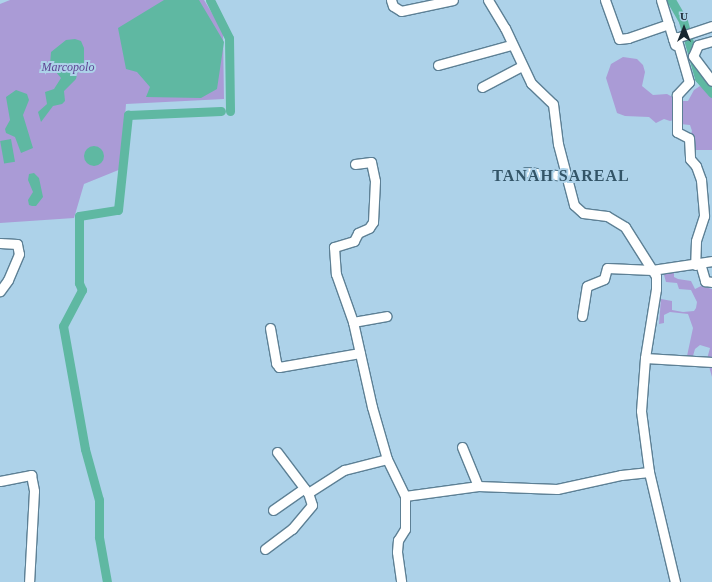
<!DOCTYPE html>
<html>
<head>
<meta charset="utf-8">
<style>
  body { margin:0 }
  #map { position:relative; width:712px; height:582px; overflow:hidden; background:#add2e9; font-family:Georgia,serif }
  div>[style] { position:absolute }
  .green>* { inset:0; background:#aa9bd6 }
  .water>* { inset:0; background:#5fb8a2; transform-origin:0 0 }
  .round { border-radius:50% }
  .canal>* { height:9px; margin:-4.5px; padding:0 4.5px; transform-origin:4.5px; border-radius:4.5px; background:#5fb8a2 }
  .roads { filter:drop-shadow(1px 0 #5d8095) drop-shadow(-1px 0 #5d8095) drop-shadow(0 1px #5d8095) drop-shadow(0 -1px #5d8095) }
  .minor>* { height:9px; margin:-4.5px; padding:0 4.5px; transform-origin:4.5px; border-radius:4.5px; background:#fff }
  span { translate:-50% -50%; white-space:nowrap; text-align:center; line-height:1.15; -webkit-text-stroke:4px #add2e9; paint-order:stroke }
  .park-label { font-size:12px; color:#5e4693; font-style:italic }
  .district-label { font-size:16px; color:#335568; font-weight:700; letter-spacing:1px }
  .north { position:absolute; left:664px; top:8px; width:40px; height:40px; -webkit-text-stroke:3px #add2e9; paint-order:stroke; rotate:0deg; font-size:11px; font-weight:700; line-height:16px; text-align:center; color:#192730 }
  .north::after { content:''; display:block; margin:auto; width:14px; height:18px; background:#192730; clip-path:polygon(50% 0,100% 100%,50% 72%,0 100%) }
</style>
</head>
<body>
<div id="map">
  <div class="green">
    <div style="clip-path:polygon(10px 0,204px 0,223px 31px,224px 99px,126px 104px,121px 169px,84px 184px,74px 218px,0 223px,0 4px)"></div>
    <div style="clip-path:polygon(623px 57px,637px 59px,643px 65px,645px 72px,642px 86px,653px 95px,667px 94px,680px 101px,688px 101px,694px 90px,700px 86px,706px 89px,712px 95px,712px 150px,693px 150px,689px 138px,692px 131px,690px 125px,680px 124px,677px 119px,670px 121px,664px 119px,656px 123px,649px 117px,625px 116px,617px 113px,606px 78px,611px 64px)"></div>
    <div style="clip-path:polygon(669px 270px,674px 271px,674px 277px,678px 279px,691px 281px,695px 289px,701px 286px,712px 289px,712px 377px,707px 359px,710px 348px,700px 345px,695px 349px,693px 356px,687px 356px,693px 328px,688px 314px,670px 312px,664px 315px,664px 323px,659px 324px,661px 299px,672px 301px,672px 310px,683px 312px,694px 311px,696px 308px,697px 302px,691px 290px,679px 289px,677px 283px,666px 282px,664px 275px)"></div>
  </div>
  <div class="water">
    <div style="clip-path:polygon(164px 0,199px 0,224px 42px,217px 89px,201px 98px,146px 97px,150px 87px,137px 72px,126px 69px,118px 28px)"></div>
    <div style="clip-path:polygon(75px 39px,81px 41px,84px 48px,84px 64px,78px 70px,76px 79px,64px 91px,65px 101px,62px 104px,53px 106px,41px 122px,38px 112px,47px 104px,45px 92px,54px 89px,61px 78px,50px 65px,51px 52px,66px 40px)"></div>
    <div style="clip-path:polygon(16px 90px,27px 94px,29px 100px,23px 115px,33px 148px,21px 153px,15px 137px,6px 133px,5px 129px,10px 120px,6px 97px)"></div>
    <div style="left:11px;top:139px;width:23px;height:11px;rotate:80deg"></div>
    <div class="round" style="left:84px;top:146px;width:20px;height:20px"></div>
    <div style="clip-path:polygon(34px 173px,39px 178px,43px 197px,36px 206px,32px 206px,29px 205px,28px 200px,33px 192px,28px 180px,29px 174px)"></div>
  </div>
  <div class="canal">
    <div style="left:210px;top:0;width:42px;rotate:63.4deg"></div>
    <div style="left:229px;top:38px;width:73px;rotate:89.2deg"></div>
    <div style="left:671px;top:0;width:24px;rotate:60deg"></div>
    <div style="left:683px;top:21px;width:59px;rotate:74.3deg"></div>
    <div style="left:699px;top:78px;width:20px;rotate:49deg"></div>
    <div style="left:107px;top:582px;width:46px;rotate:-100.1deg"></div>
    <div style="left:99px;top:537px;width:37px;rotate:-90deg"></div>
    <div style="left:99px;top:500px;width:53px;rotate:-105.4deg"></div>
    <div style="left:85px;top:449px;width:125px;rotate:-100.1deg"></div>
    <div style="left:63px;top:326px;width:41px;rotate:-62.2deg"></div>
    <div style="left:82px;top:290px;width:8px;rotate:-113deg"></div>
    <div style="left:79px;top:283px;width:67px;rotate:-90deg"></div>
    <div style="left:79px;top:216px;width:39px;rotate:-9deg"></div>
    <div style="left:118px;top:210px;width:96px;rotate:-84deg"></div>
    <div style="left:128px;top:115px;width:93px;rotate:-2.5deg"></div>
  </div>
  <div class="roads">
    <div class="minor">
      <div style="left:391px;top:0;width:6px;rotate:72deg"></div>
      <div style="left:393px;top:6px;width:9px;rotate:32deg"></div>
      <div style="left:401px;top:11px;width:53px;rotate:-11.9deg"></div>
      <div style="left:488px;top:0;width:33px;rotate:59deg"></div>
      <div style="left:505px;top:28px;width:61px;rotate:64.7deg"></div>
      <div style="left:531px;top:83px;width:30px;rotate:44deg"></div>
      <div style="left:553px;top:104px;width:40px;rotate:82.9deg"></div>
      <div style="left:558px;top:144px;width:63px;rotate:75.3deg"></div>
      <div style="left:574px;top:205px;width:12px;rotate:42deg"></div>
      <div style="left:583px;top:213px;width:24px;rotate:7deg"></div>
      <div style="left:607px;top:216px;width:21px;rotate:31deg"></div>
      <div style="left:625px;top:227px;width:58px;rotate:57.7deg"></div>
      <div style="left:656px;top:276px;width:13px;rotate:90deg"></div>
      <div style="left:656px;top:289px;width:70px;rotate:99.1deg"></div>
      <div style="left:645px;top:358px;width:53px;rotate:94.3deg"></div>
      <div style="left:641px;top:411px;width:62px;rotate:82.5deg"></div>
      <div style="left:649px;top:472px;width:113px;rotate:76.7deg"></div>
      <div style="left:605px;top:0;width:41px;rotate:70.3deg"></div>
      <div style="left:619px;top:39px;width:9px;rotate:-6deg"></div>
      <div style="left:628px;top:38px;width:43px;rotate:-18.9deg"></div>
      <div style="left:661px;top:0;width:47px;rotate:72.7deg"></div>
      <div style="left:676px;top:37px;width:47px;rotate:73.9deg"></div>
      <div style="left:689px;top:82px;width:18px;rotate:133deg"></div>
      <div style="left:677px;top:95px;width:37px;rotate:90deg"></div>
      <div style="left:677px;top:132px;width:13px;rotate:27deg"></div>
      <div style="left:689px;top:138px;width:21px;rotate:87deg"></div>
      <div style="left:690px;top:159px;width:9px;rotate:49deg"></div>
      <div style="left:696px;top:166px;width:15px;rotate:70deg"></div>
      <div style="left:701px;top:180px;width:36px;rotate:85deg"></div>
      <div style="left:704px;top:216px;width:26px;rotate:108deg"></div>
      <div style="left:696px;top:241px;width:24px;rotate:92deg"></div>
      <div style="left:673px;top:39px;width:41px;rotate:-18.4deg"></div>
      <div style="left:712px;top:41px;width:15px;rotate:164deg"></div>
      <div style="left:698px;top:45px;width:12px;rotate:114deg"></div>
      <div style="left:693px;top:56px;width:31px;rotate:53deg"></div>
      <div style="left:438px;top:65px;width:76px;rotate:-15.3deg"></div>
      <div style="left:482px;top:87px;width:45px;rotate:-27.7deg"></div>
      <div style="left:355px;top:164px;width:16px;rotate:-7deg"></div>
      <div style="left:371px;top:162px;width:19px;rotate:78deg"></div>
      <div style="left:375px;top:181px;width:41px;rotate:92.8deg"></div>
      <div style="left:373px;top:222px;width:7px;rotate:124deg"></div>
      <div style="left:369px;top:228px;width:12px;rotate:156deg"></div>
      <div style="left:358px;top:233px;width:9px;rotate:117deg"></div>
      <div style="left:354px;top:241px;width:21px;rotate:163deg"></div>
      <div style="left:334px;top:247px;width:27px;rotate:86deg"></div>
      <div style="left:336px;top:274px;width:51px;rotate:70.5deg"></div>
      <div style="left:353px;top:322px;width:87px;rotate:77.4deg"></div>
      <div style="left:372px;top:407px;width:54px;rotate:73.9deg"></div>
      <div style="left:387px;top:459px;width:41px;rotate:64.1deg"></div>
      <div style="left:405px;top:496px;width:33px;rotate:90deg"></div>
      <div style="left:405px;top:529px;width:13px;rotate:122deg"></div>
      <div style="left:398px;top:540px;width:12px;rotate:95deg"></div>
      <div style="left:397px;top:552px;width:30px;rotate:82deg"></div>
      <div style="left:526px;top:172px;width:40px;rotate:5.7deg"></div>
      <div style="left:0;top:243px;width:17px;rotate:3deg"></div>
      <div style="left:17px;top:244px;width:10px;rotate:79deg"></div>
      <div style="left:19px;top:254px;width:28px;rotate:113deg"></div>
      <div style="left:8px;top:280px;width:14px;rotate:126deg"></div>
      <div style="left:700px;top:263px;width:19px;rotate:74deg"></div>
      <div style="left:705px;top:281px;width:7px;rotate:8deg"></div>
      <div style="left:582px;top:316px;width:30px;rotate:-81deg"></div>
      <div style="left:587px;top:286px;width:18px;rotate:-22deg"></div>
      <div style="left:604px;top:279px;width:11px;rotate:-75deg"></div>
      <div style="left:607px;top:268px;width:45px;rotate:2.5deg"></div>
      <div style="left:652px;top:270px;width:61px;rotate:-8.5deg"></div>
      <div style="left:353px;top:322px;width:34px;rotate:-10deg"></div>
      <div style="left:270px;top:328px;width:36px;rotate:80deg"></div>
      <div style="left:276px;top:363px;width:5px;rotate:53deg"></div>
      <div style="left:279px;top:367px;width:82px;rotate:-9.8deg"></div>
      <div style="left:645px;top:358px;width:67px;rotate:3.4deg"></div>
      <div style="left:462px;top:447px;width:42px;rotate:67.7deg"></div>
      <div style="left:277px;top:452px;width:51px;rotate:52.9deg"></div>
      <div style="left:0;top:481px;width:32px;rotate:-11deg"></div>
      <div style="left:31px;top:475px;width:16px;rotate:79deg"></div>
      <div style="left:34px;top:491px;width:91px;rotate:93.1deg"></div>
      <div style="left:405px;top:496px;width:74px;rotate:-7.8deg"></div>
      <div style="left:478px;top:486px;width:79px;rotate:2.2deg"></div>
      <div style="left:557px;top:489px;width:66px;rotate:-12.3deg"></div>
      <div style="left:621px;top:475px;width:28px;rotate:-6deg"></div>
      <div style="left:273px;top:510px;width:38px;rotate:-35deg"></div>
      <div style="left:265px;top:549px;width:34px;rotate:-37deg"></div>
      <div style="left:292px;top:529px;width:31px;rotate:-50deg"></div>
      <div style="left:312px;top:505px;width:13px;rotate:-108deg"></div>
      <div style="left:308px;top:493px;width:43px;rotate:-32.6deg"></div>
      <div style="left:344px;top:470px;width:44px;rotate:-14.3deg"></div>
    </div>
  </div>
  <div class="park-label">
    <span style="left:68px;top:68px">Marcopolo</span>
  </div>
  <div class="district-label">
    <span style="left:561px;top:176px">TANAH SAREAL</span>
  </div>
  <div class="north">U</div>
</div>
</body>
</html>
